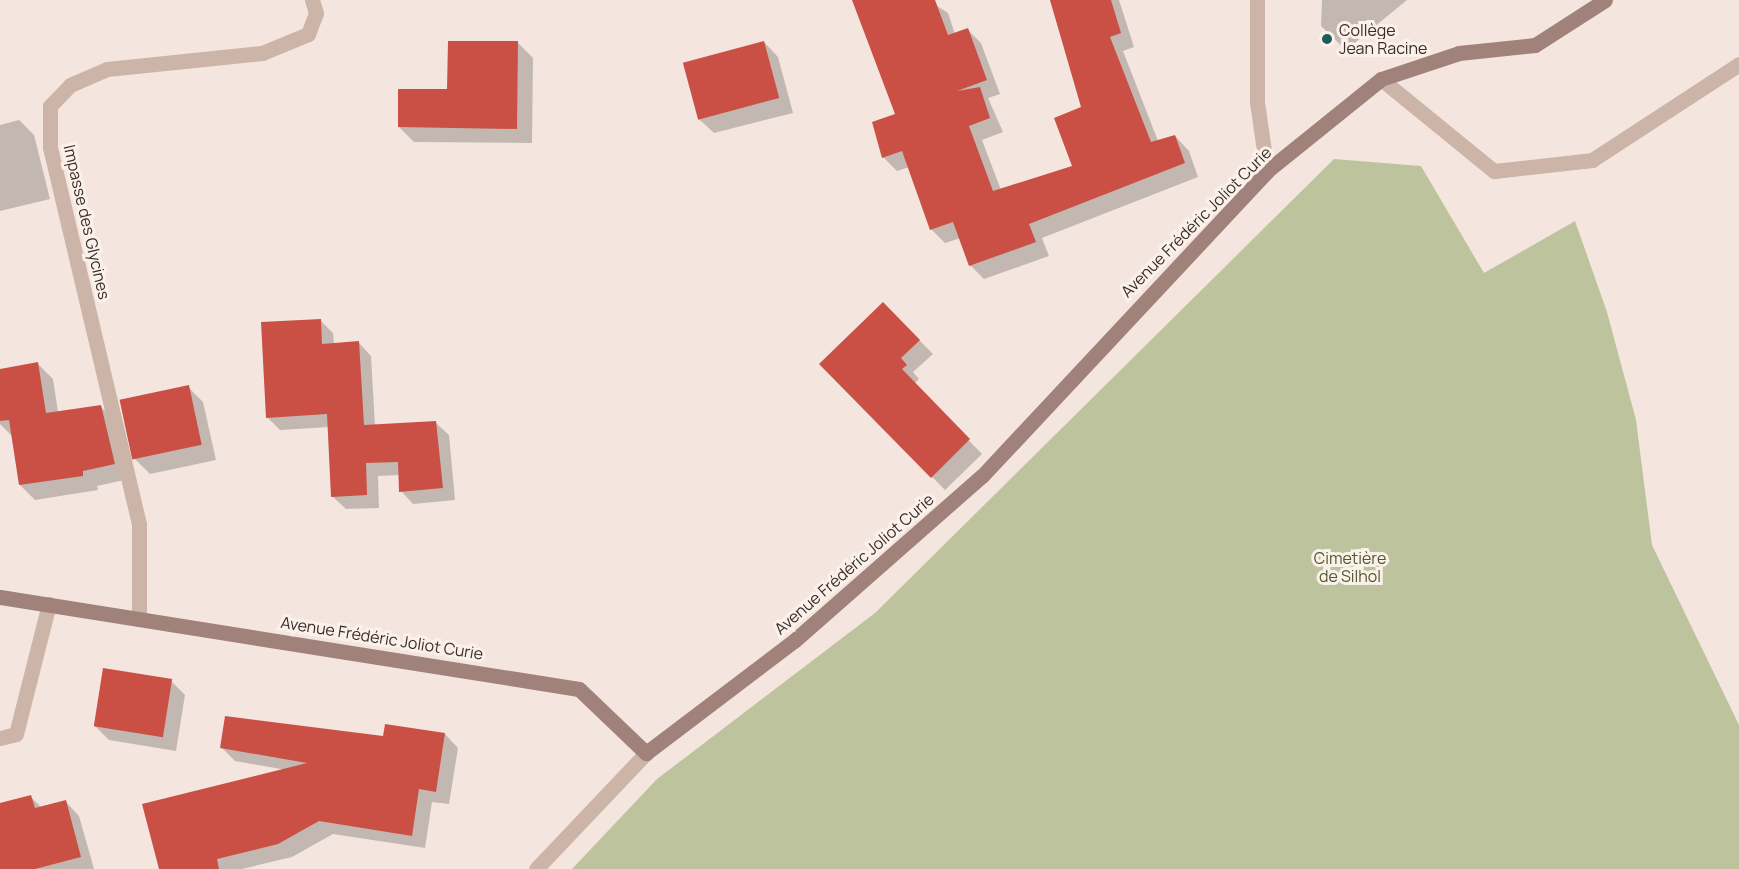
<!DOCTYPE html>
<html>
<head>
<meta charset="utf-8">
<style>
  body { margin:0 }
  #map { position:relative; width:1739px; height:869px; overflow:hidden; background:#f4e6de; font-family:Manrope,sans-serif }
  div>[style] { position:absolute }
  .green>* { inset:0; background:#bdc49d }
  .shadow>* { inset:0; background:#0003 }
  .building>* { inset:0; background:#ca5046; transform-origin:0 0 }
  .street>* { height:15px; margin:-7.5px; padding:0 7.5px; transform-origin:7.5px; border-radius:7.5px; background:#cdb4a9 }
  .secondary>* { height:15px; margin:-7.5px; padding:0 7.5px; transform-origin:7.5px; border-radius:7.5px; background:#a1827b }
  .dots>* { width:16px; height:16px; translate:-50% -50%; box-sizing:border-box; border:3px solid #fbf1eb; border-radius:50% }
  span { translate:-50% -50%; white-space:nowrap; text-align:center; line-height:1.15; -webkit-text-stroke:6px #fbf1eb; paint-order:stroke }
  .poi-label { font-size:16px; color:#3a2c29 }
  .left { translate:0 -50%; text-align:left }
  .street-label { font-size:16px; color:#3a2c29 }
  .park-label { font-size:16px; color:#50592c }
</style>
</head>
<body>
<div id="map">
  <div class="green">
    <div style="clip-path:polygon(1334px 159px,1421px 166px,1484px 273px,1575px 221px,1607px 312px,1636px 420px,1652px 545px,1739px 725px,1739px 869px,572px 869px,657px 779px,875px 613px)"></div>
  </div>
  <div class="shadow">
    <div style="clip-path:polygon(928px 0,948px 13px,955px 34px,967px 29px,981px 43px,1000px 94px,988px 98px,1003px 132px,982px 140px,1001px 190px,1074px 167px,1083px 108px,1050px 0,1119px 0,1134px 47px,1123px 51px,1158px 141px,1175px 136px,1189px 151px,1198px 177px,1042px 238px,1049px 256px,984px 279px,970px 265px,961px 238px,945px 243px,931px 229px,909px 167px,897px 171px,883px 157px)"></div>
    <div style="clip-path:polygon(1322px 0,1407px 0,1346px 50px,1321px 26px)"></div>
    <div style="clip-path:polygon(764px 42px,778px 57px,793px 113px,714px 133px,699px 119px)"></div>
    <div style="clip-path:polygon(518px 43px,533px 58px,532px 143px,414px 142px,399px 127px)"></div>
    <div style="clip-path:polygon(19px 120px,34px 135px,50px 199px,0 211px,0 125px)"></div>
    <div style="clip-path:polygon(883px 304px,933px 354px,913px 372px,919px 379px,914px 384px,982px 454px,945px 490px,821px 364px)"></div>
    <div style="clip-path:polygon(320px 320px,333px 333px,334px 344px,359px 343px,371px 356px,375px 426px,436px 423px,449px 435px,455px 500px,413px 504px,401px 491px,400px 475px,378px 476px,379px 508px,346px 509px,333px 497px,329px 427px,280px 430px,267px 417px)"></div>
    <div style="clip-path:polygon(38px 364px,53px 379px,58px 412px,100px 406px,115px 421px,129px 479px,97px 486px,98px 490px,35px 500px,20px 485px,12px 436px,0 424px,0 370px)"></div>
    <div style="clip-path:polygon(188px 387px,203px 402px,216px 460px,150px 474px,135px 459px)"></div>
    <div style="clip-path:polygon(171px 681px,185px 695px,176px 751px,109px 740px,95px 726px)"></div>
    <div style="clip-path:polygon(445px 734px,458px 748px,449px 804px,432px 802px,425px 848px,333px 834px,292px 857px,242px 869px,161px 869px,286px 770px,235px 761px,222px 748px)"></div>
    <div style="clip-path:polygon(30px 796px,41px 807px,65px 801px,79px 816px,94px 869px,0 869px,0 804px)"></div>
  </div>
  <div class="building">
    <div style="clip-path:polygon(852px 0,935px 0,948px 35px,968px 28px,987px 80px,957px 91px,980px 87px,990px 118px,969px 126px,993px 191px,1072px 166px,1054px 118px,1081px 107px,1050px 0,1111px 0,1121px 33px,1110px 37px,1151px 142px,1175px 135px,1185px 163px,1029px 224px,1036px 242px,969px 266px,953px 222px,930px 230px,902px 151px,882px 158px,872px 122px,895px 114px)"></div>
    <div style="clip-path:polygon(448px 41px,518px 41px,517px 129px,398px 127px,398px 89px,447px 89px)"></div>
    <div style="left:764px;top:41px;width:59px;height:84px;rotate:75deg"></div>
    <div style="clip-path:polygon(883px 302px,920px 340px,901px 358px,907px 365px,902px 369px,970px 439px,931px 478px,819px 364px)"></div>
    <div style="clip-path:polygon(321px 319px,322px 344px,359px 341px,364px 425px,436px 421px,443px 488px,399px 492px,398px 462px,366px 463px,367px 495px,331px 497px,327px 414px,266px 418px,261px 322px)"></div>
    <div style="clip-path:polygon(38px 362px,46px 413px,101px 405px,115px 464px,83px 471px,83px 476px,19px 485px,9px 420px,0 421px,0 369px)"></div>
    <div style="left:189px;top:385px;width:61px;height:71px;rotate:78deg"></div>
    <div style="left:103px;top:668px;width:70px;height:59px;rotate:9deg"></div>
    <div style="clip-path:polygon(225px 716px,383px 736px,385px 724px,445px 733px,436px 792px,419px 789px,412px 836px,319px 821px,278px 844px,217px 859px,219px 869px,159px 869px,142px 804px,307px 763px,220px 748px)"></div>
    <div style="clip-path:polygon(31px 795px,35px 808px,66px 800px,81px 857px,35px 869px,0 869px,0 803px)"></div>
  </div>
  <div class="street">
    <div style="left:1257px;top:0;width:102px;rotate:90deg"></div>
    <div style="left:1257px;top:102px;width:70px;rotate:81.8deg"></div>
    <div style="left:1381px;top:79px;width:146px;rotate:39.2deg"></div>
    <div style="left:1494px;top:171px;width:99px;rotate:-6.4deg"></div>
    <div style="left:1592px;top:160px;width:176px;rotate:-33.1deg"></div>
    <div style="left:139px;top:616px;width:92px;rotate:-90deg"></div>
    <div style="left:139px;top:524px;width:387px;rotate:-103.3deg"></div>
    <div style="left:50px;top:147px;width:41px;rotate:-90deg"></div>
    <div style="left:50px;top:106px;width:29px;rotate:-46deg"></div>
    <div style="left:70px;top:85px;width:40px;rotate:-23.4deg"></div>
    <div style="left:107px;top:69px;width:156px;rotate:-5.9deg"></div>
    <div style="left:262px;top:53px;width:50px;rotate:-22.4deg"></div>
    <div style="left:308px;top:34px;width:22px;rotate:-69deg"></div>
    <div style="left:316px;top:13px;width:14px;rotate:-107deg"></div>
    <div style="left:0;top:738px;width:16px;rotate:-14deg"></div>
    <div style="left:16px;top:734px;width:134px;rotate:-75.8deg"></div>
    <div style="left:536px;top:869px;width:160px;rotate:-46.5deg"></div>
  </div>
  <div class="secondary">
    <div style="left:0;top:597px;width:586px;rotate:9.03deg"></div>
    <div style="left:579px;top:689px;width:93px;rotate:43.7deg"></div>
    <div style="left:646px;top:753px;width:187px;rotate:-37.2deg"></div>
    <div style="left:795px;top:640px;width:249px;rotate:-41.3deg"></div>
    <div style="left:982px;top:476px;width:417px;rotate:-46.9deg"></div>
    <div style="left:1267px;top:171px;width:146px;rotate:-38.9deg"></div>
    <div style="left:1381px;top:79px;width:82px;rotate:-18.4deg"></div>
    <div style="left:1459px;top:53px;width:76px;rotate:-6deg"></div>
    <div style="left:1535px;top:45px;width:83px;rotate:-32.7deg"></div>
  </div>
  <div class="dots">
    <div style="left:1327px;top:39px;background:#1d5d57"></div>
  </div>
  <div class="poi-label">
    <span class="left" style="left:1339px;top:39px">Collège<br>Jean Racine</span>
  </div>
  <div class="street-label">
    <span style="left:87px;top:222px;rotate:77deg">Impasse des Glycines</span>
    <span style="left:1196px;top:222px;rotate:-45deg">Avenue Frédéric Joliot Curie</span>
    <span style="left:854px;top:564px;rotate:-41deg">Avenue Frédéric Joliot Curie</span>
    <span style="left:382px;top:638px;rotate:9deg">Avenue Frédéric Joliot Curie</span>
  </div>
  <div class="park-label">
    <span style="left:1350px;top:567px">Cimetière<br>de Silhol</span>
  </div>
</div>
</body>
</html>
